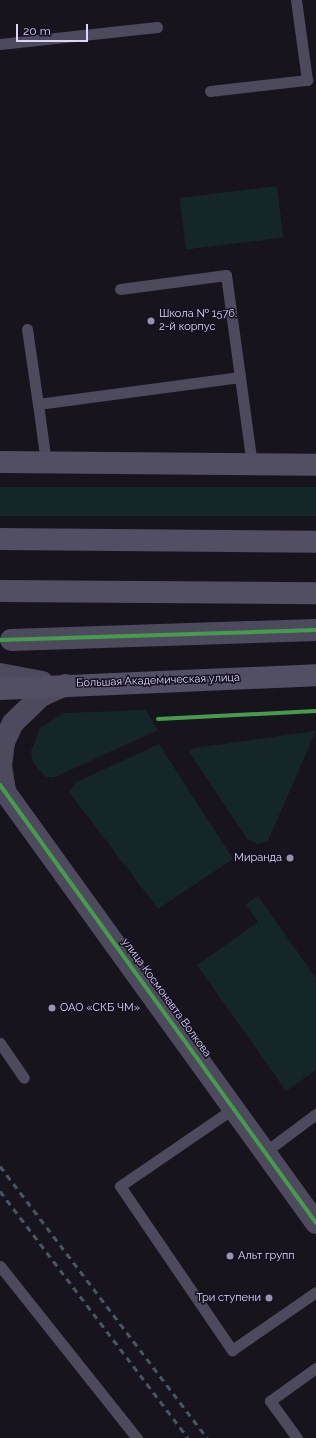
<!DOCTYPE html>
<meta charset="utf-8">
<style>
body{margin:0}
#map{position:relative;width:316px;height:1438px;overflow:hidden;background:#17141e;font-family:Raleway,sans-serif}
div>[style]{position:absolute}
.green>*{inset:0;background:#152628;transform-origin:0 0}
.service>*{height:11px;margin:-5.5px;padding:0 5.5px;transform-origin:5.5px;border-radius:5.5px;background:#4d4a5d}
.tertiary>*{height:22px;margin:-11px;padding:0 11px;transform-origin:11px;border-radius:11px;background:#4d4a5d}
.secondary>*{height:22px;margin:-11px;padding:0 11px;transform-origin:11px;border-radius:11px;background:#524e63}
.rail>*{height:3px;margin-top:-1.5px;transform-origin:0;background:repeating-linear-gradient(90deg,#485565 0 6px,transparent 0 11px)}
.cycleway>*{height:4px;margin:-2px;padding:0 2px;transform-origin:2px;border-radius:2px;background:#469c4c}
.dots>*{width:11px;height:11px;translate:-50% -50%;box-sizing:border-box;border:2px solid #151121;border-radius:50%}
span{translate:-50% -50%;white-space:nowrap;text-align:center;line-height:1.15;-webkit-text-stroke:3px #151121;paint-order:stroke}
.poi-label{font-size:11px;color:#ded6f9}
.left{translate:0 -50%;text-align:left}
.right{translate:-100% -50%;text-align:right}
.street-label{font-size:11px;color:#ded6f9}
.scale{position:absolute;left:16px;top:24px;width:72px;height:18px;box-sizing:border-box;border:2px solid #ded6f9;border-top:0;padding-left:5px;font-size:12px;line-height:14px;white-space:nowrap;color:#ded6f9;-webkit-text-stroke:3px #151121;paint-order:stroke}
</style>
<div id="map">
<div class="green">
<div style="left:277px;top:186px;width:52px;height:98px;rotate:83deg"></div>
<div style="left:0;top:487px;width:316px;height:29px"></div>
<div style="clip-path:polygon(146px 710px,158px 730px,55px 777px,46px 777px,33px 763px,31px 751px,40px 728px,64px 713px)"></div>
<div style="clip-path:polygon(316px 731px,268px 841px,258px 844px,247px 839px,189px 752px,194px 748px)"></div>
<div style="clip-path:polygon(159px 744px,233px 859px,158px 909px,69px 792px,75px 783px)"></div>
<div style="clip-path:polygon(258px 896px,316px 978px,316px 1070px,286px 1091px,197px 965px,258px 922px,246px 904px)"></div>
</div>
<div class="service">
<div style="left:0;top:44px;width:158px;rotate:-6.2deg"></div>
<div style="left:210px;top:91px;width:98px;rotate:-6.5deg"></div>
<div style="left:307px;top:80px;width:81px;rotate:-97.8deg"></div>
<div style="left:120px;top:289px;width:107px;rotate:-7.5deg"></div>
<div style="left:226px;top:275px;width:192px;rotate:82.2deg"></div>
<div style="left:27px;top:329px;width:76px;rotate:81.7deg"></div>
<div style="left:46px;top:463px;width:60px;rotate:-97.7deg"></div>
<div style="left:38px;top:404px;width:204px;rotate:-7.6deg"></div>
<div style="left:0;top:1043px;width:42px;rotate:55.6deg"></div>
<div style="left:234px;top:1108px;width:138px;rotate:145.6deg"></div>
<div style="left:120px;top:1186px;width:199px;rotate:55.7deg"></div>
<div style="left:232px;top:1350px;width:102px;rotate:-34.6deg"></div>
<div style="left:265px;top:1152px;width:64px;rotate:-36.7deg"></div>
<div style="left:0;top:1266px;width:220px;rotate:51.5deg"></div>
<div style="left:297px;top:1438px;width:46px;rotate:-126.1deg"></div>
<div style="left:270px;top:1401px;width:57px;rotate:-35.7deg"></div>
</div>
<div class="tertiary">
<div style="left:11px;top:640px;width:305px;rotate:-1.9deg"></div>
<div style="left:0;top:674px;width:43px;rotate:10.8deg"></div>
<div style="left:0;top:785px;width:540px;rotate:54.19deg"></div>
<div style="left:5px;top:791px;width:25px;rotate:-99deg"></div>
<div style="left:1px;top:766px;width:24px;rotate:-83deg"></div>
<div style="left:4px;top:742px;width:21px;rotate:-65deg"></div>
<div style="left:13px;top:723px;width:39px;rotate:-44deg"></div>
<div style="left:41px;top:696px;width:27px;rotate:-24deg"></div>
</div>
<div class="secondary">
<div style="left:0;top:462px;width:316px;rotate:0.5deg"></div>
<div style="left:0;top:539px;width:316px;rotate:0.5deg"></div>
<div style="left:0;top:591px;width:316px;rotate:0.4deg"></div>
<div style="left:0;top:689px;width:316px;rotate:-2.5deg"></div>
</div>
<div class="rail">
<div style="left:0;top:1166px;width:342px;rotate:52.7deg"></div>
<div style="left:0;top:1191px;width:310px;rotate:52.7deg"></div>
</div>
<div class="cycleway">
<div style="left:0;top:640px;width:316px;rotate:-1.8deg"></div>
<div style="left:158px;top:719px;width:158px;rotate:-2.9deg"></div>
<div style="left:0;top:785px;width:540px;rotate:54.19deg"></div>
</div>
<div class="dots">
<div style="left:151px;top:321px;background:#9892ac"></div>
<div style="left:290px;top:858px;background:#9892ac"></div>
<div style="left:52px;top:1008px;background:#9892ac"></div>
<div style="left:230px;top:1256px;background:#9892ac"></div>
<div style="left:269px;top:1298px;background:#9892ac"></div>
</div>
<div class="poi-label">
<span class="left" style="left:159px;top:321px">Школа № 1576.<br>2-й корпус</span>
<span class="right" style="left:282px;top:858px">Миранда</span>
<span class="left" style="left:60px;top:1008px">ОАО «СКБ ЧМ»</span>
<span class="left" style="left:238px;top:1256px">Альт групп</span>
<span class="right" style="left:261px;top:1298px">Три ступени</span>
</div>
<div class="street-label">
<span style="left:158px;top:681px;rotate:-2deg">Большая Академическая улица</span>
<span style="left:166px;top:998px;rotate:54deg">улица Космонавта Волкова</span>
</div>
<div class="scale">20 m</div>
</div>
